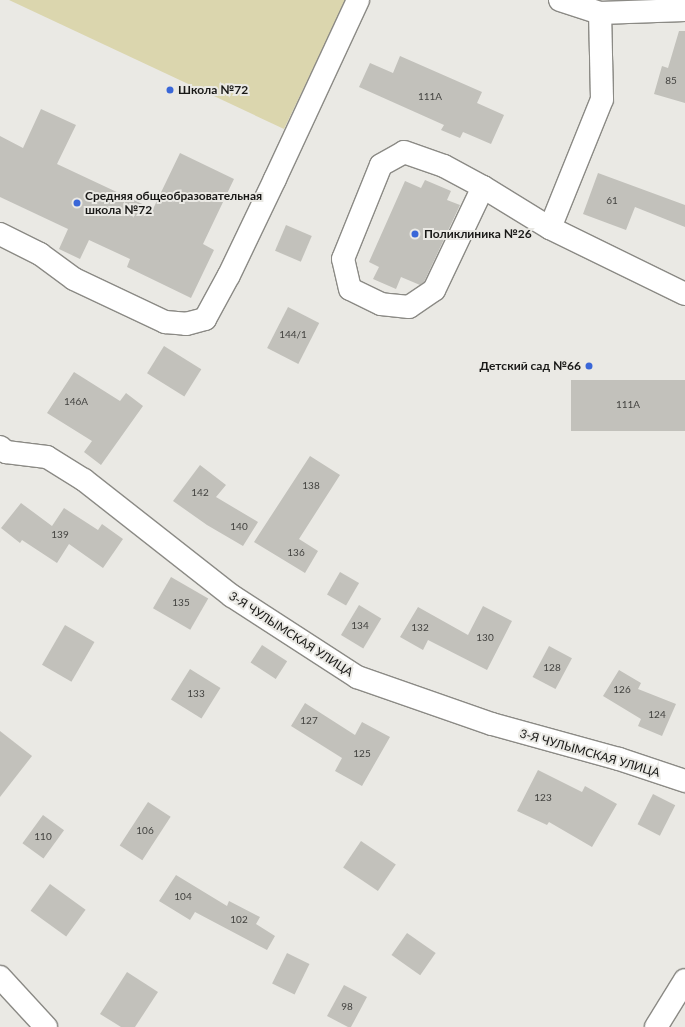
<!DOCTYPE html>
<meta charset="utf-8">
<style>
body{margin:0}
#map{position:relative;width:685px;height:1027px;overflow:hidden;background:#eae9e4;font-family:Lato,sans-serif}
div>[style]{position:absolute}
.green>*{inset:0;background:#dbd6ae}
.building>*{inset:0;background:#c2c1bb;transform-origin:0 0}
.roads{filter:drop-shadow(1px 0 #8b8a85) drop-shadow(-1px 0 #8b8a85) drop-shadow(0 1px #8b8a85) drop-shadow(0 -1px #8b8a85)}
.minor>*{height:22px;margin:-11px;padding:0 11px;transform-origin:11px;border-radius:11px;background:#fff}
.dots>*{width:11px;height:11px;translate:-50% -50%;box-sizing:border-box;border:2px solid #eae9e4;border-radius:50%}
span{translate:-50% -50%;white-space:nowrap;text-align:center;line-height:1.15;-webkit-text-stroke:4px #eae9e4;paint-order:stroke}
.number-label{font-size:10px;color:#434340}
.number-label span{-webkit-text-stroke-width:0}
.poi-label{font-size:12px;color:#191917;font-weight:700}
.left{translate:0 -50%;text-align:left}
.right{translate:-100% -50%;text-align:right}
.street-label{font-size:12px;color:#191917}
</style>
<div id="map">
<div class="green">
<div style="clip-path:polygon(9px 0,346px 0,284px 129px)"></div>
</div>
<div class="building">
<div style="clip-path:polygon(679px 31px,685px 31px,685px 103px,654px 94px,662px 66px,668px 68px)"></div>
<div style="clip-path:polygon(400px 56px,482px 92px,477px 103px,504px 115px,491px 144px,463px 132px,460px 138px,441px 130px,444px 125px,359px 87px,370px 63px,393px 73px)"></div>
<div style="clip-path:polygon(41px 109px,76px 125px,57px 164px,153px 209px,180px 153px,234px 179px,203px 244px,214px 250px,191px 298px,127px 267px,130px 259px,89px 240px,80px 259px,59px 249px,68px 229px,0 197px,0 136px,23px 148px)"></div>
<div style="clip-path:polygon(598px 173px,685px 205px,685px 227px,635px 207px,626px 230px,583px 214px)"></div>
<div style="clip-path:polygon(425px 180px,451px 191px,447px 200px,460px 205px,424px 282px,420px 285px,401px 277px,396px 289px,373px 279px,379px 267px,369px 262px,405px 181px,421px 188px)"></div>
<div style="left:286px;top:225px;width:28px;height:28px;rotate:23deg"></div>
<div style="left:288px;top:307px;width:35px;height:46px;rotate:27deg"></div>
<div style="left:164px;top:346px;width:44px;height:32px;rotate:32deg"></div>
<div style="clip-path:polygon(74px 372px,120px 401px,126px 393px,143px 406px,101px 465px,84px 452px,92px 441px,47px 413px)"></div>
<div style="left:571px;top:380px;width:114px;height:51px"></div>
<div style="clip-path:polygon(310px 456px,340px 475px,299px 539px,318px 551px,305px 573px,254px 542px)"></div>
<div style="clip-path:polygon(200px 465px,226px 485px,216px 497px,258px 522px,243px 546px,207px 525px,173px 501px)"></div>
<div style="clip-path:polygon(21px 503px,52px 526px,64px 508px,98px 530px,102px 524px,123px 539px,103px 568px,69px 544px,57px 563px,22px 540px,20px 543px,1px 528px)"></div>
<div style="left:340px;top:572px;width:22px;height:26px;rotate:30deg"></div>
<div style="left:171px;top:577px;width:43px;height:36px;rotate:30deg"></div>
<div style="left:359px;top:605px;width:26px;height:35px;rotate:31deg"></div>
<div style="clip-path:polygon(483px 606px,512px 621px,487px 670px,428px 640px,423px 650px,400px 637px,418px 607px,468px 635px)"></div>
<div style="left:65px;top:625px;width:34px;height:46px;rotate:30deg"></div>
<div style="left:262px;top:645px;width:30px;height:21px;rotate:33deg"></div>
<div style="left:549px;top:646px;width:26px;height:35px;rotate:28deg"></div>
<div style="left:190px;top:669px;width:36px;height:36px;rotate:32deg"></div>
<div style="clip-path:polygon(619px 670px,641px 683px,638px 689px,676px 704px,662px 736px,638px 726px,641px 719px,603px 696px)"></div>
<div style="clip-path:polygon(305px 703px,355px 735px,362px 722px,390px 737px,362px 786px,335px 771px,342px 758px,291px 726px)"></div>
<div style="clip-path:polygon(0 731px,32px 756px,0 797px)"></div>
<div style="clip-path:polygon(538px 770px,582px 792px,585px 786px,617px 804px,592px 847px,549px 822px,547px 825px,517px 811px)"></div>
<div style="left:653px;top:794px;width:25px;height:34px;rotate:27deg"></div>
<div style="left:148px;top:802px;width:27px;height:52px;rotate:33deg"></div>
<div style="left:43px;top:815px;width:26px;height:35px;rotate:36deg"></div>
<div style="left:361px;top:841px;width:42px;height:32px;rotate:34deg"></div>
<div style="clip-path:polygon(176px 875px,227px 906px,229px 901px,260px 917px,256px 924px,275px 936px,267px 950px,195px 912px,190px 920px,159px 901px)"></div>
<div style="left:50px;top:884px;width:44px;height:33px;rotate:36deg"></div>
<div style="left:407px;top:933px;width:35px;height:27px;rotate:35deg"></div>
<div style="left:287px;top:953px;width:25px;height:34px;rotate:26deg"></div>
<div style="clip-path:polygon(127px 972px,158px 992px,135px 1027px,121px 1027px,100px 1014px)"></div>
<div style="clip-path:polygon(344px 985px,367px 997px,351px 1027px,348px 1027px,327px 1016px)"></div>
</div>
<div class="roads">
<div class="minor">
<div style="left:560px;top:0;width:42px;rotate:18deg"></div>
<div style="left:600px;top:13px;width:85px;rotate:-2deg"></div>
<div style="left:483px;top:187px;width:114px;rotate:115.4deg"></div>
<div style="left:434px;top:290px;width:30px;rotate:146deg"></div>
<div style="left:409px;top:307px;width:28px;rotate:-174deg"></div>
<div style="left:381px;top:304px;width:34px;rotate:-154deg"></div>
<div style="left:350px;top:289px;width:31px;rotate:-103deg"></div>
<div style="left:343px;top:259px;width:101px;rotate:-68deg"></div>
<div style="left:381px;top:165px;width:26px;rotate:-29deg"></div>
<div style="left:404px;top:152px;width:42px;rotate:19.3deg"></div>
<div style="left:444px;top:166px;width:44px;rotate:28.3deg"></div>
<div style="left:483px;top:187px;width:79px;rotate:31.5deg"></div>
<div style="left:550px;top:228px;width:150px;rotate:26.1deg"></div>
<div style="left:550px;top:228px;width:139px;rotate:-68deg"></div>
<div style="left:602px;top:99px;width:86px;rotate:-91.3deg"></div>
<div style="left:0;top:234px;width:45px;rotate:26.6deg"></div>
<div style="left:40px;top:254px;width:42px;rotate:36.3deg"></div>
<div style="left:74px;top:279px;width:101px;rotate:25.3deg"></div>
<div style="left:165px;top:322px;width:21px;rotate:5deg"></div>
<div style="left:186px;top:324px;width:20px;rotate:-15deg"></div>
<div style="left:205px;top:319px;width:50px;rotate:-61.4deg"></div>
<div style="left:229px;top:275px;width:106px;rotate:-64.4deg"></div>
<div style="left:275px;top:179px;width:197px;rotate:-65.1deg"></div>
<div style="left:0;top:447px;width:8px;rotate:40deg"></div>
<div style="left:6px;top:452px;width:41px;rotate:7deg"></div>
<div style="left:47px;top:457px;width:44px;rotate:31.9deg"></div>
<div style="left:84px;top:480px;width:188px;rotate:38.1deg"></div>
<div style="left:232px;top:596px;width:149px;rotate:32.9deg"></div>
<div style="left:357px;top:677px;width:143px;rotate:19.2deg"></div>
<div style="left:492px;top:724px;width:132px;rotate:15.4deg"></div>
<div style="left:619px;top:759px;width:70px;rotate:18.4deg"></div>
<div style="left:0;top:977px;width:68px;rotate:47.4deg"></div>
<div style="left:656px;top:1027px;width:55px;rotate:-58.3deg"></div>
</div>
</div>
<div class="dots">
<div style="left:170px;top:90px;background:#3a67d8"></div>
<div style="left:77px;top:203px;background:#3a67d8"></div>
<div style="left:415px;top:234px;background:#3a67d8"></div>
<div style="left:589px;top:366px;background:#3a67d8"></div>
</div>
<div class="number-label">
<span style="left:671px;top:81px">85</span>
<span style="left:430px;top:97px">111А</span>
<span style="left:612px;top:201px">61</span>
<span style="left:293px;top:335px">144/1</span>
<span style="left:76px;top:402px">146А</span>
<span style="left:628px;top:405px">111А</span>
<span style="left:311px;top:486px">138</span>
<span style="left:200px;top:493px">142</span>
<span style="left:239px;top:527px">140</span>
<span style="left:60px;top:535px">139</span>
<span style="left:296px;top:553px">136</span>
<span style="left:181px;top:603px">135</span>
<span style="left:360px;top:626px">134</span>
<span style="left:420px;top:628px">132</span>
<span style="left:485px;top:638px">130</span>
<span style="left:552px;top:668px">128</span>
<span style="left:622px;top:690px">126</span>
<span style="left:196px;top:694px">133</span>
<span style="left:657px;top:715px">124</span>
<span style="left:309px;top:721px">127</span>
<span style="left:362px;top:754px">125</span>
<span style="left:543px;top:798px">123</span>
<span style="left:145px;top:831px">106</span>
<span style="left:43px;top:837px">110</span>
<span style="left:183px;top:897px">104</span>
<span style="left:239px;top:920px">102</span>
<span style="left:347px;top:1007px">98</span>
</div>
<div class="poi-label">
<span class="left" style="left:178px;top:90px">Школа №72</span>
<span class="left" style="left:85px;top:203px">Средняя общеобразовательная<br>школа №72</span>
<span class="left" style="left:424px;top:234px">Поликлиника №26</span>
<span class="right" style="left:581px;top:366px">Детский сад №66</span>
</div>
<div class="street-label">
<span style="left:291px;top:634px;rotate:33deg">3-Я ЧУЛЫМСКАЯ УЛИЦА</span>
<span style="left:590px;top:753px;rotate:16deg">3-Я ЧУЛЫМСКАЯ УЛИЦА</span>
</div>
</div>
